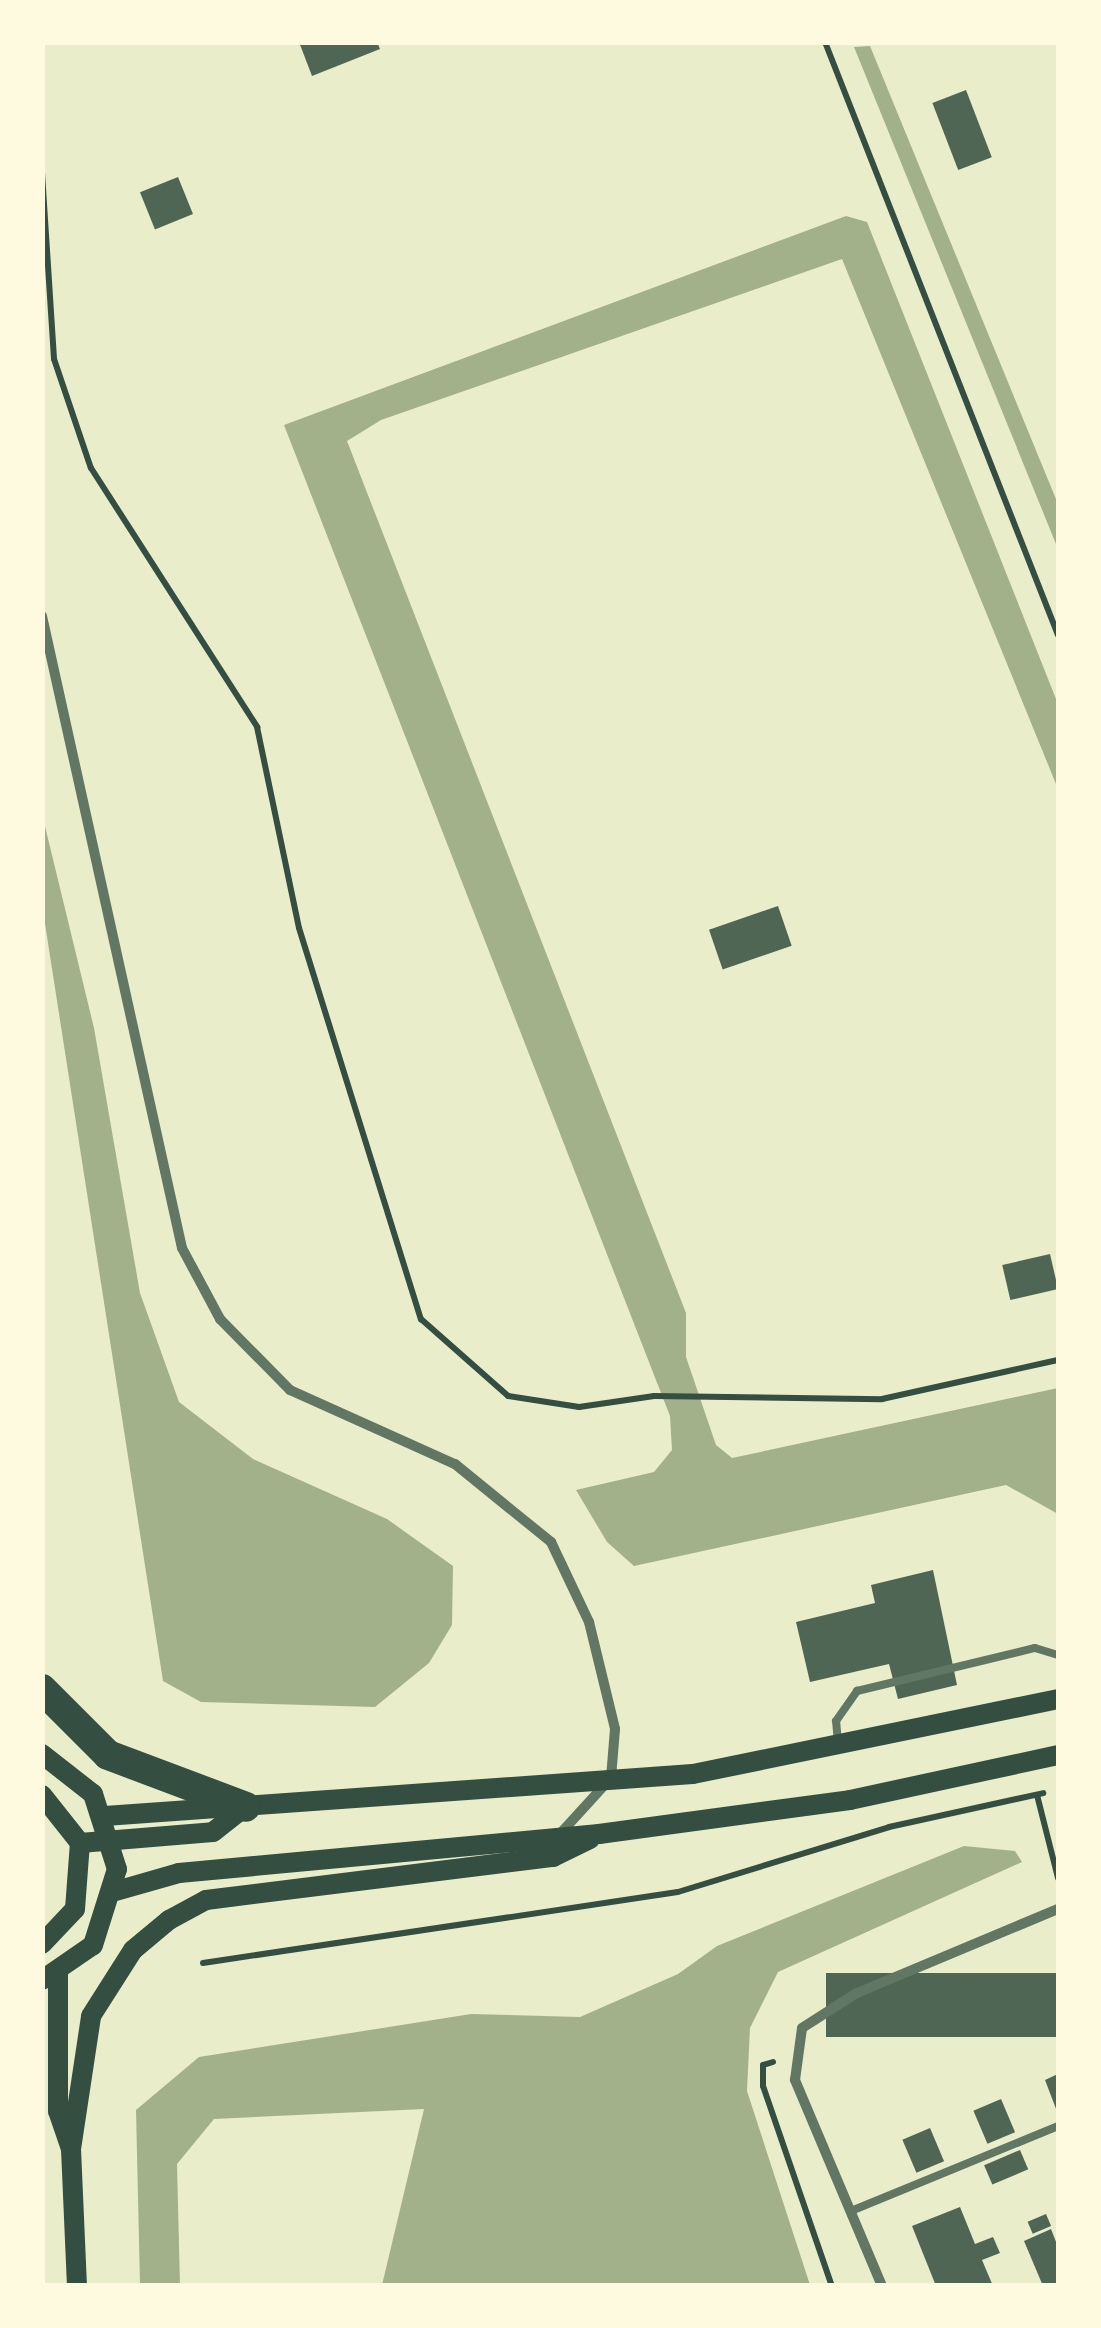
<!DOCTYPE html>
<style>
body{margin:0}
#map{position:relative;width:1101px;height:2328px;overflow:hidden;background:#e9edc9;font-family:"IBM Plex Serif",serif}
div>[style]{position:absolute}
.water>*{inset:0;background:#a3b18a}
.building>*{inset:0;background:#4f6655;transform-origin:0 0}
.path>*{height:6px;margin:-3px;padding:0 3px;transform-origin:3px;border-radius:3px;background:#344e41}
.service>*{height:8px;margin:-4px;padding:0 4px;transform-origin:4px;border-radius:4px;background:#617663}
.minor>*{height:10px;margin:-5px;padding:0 5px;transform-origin:5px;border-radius:5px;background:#617663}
.secondary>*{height:20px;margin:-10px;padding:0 10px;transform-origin:10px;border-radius:10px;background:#344e41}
.motorway>*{height:30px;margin:-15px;padding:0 15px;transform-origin:15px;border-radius:15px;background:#344e41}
span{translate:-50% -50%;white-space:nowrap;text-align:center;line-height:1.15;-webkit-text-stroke:10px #fefae0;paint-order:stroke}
.frame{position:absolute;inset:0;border:45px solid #fefae0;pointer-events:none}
</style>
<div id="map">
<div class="water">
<div style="clip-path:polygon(870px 46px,1058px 504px,1058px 549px,854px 47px)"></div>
<div style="clip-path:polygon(846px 216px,867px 222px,1058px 704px,1058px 789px,842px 259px,381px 420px,347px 441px,686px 1313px,686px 1357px,716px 1445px,732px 1458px,1058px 1388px,1058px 1514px,1006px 1485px,634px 1566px,607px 1542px,576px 1490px,654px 1472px,672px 1450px,670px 1416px,284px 425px)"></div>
<div style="clip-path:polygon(43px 818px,94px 1028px,140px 1293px,179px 1402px,253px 1459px,387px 1519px,453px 1566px,452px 1625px,429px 1663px,375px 1707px,201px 1702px,163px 1681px,43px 911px)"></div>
<div style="clip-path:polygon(964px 1846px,1015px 1851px,1022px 1862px,778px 1972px,750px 2028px,747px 2091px,810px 2285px,382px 2285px,424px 2109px,214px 2119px,177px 2164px,180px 2285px,140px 2285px,136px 2110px,199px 2057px,471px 2014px,580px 2017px,678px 1974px,717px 1946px)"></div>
</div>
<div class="building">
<div style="clip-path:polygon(299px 42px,377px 42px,380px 49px,312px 76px)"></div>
<div style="left:966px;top:90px;width:72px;height:36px;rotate:69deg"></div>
<div style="left:178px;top:177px;width:40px;height:41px;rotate:68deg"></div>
<div style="left:778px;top:906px;width:42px;height:73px;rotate:71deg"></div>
<div style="left:1050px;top:1254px;width:36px;height:49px;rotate:77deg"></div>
<div style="clip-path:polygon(933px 1570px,957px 1685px,898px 1699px,889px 1664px,810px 1682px,796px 1622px,875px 1603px,871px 1585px)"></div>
<div style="left:1058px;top:1973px;width:64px;height:232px;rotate:90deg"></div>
<div style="clip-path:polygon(1058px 2074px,1058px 2114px,1045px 2080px)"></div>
<div style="left:1001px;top:2099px;width:36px;height:30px;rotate:67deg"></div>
<div style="left:930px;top:2128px;width:36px;height:30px;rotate:67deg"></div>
<div style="left:1020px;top:2150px;width:21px;height:39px;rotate:67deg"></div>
<div style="clip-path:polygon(960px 2207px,975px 2244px,993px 2237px,1000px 2253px,982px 2260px,993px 2286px,936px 2286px,912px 2226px)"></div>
<div style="left:1046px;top:2214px;width:13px;height:20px;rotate:67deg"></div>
<div style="clip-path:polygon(1051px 2229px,1058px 2247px,1058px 2286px,1043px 2286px,1024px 2241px)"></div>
</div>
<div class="path">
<div style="left:825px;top:42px;width:637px;rotate:68.55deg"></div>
<div style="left:42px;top:173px;width:186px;rotate:86.3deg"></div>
<div style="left:54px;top:359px;width:115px;rotate:71.3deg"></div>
<div style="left:91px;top:468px;width:308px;rotate:57.3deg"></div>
<div style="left:257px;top:727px;width:205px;rotate:78.2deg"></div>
<div style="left:299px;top:928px;width:410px;rotate:72.7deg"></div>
<div style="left:421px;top:1319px;width:116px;rotate:41.5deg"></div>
<div style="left:508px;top:1396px;width:72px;rotate:8.8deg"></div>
<div style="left:579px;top:1407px;width:76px;rotate:-8.3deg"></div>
<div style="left:654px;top:1396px;width:228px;rotate:0.8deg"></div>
<div style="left:882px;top:1399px;width:180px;rotate:-12.5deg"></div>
<div style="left:1037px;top:1795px;width:86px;rotate:75.8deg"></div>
<div style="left:203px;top:1963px;width:480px;rotate:-8.5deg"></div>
<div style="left:678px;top:1892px;width:221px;rotate:-17.1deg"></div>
<div style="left:889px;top:1827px;width:158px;rotate:-12.4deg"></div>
<div style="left:773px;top:2062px;width:10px;rotate:163deg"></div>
<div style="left:763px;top:2065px;width:21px;rotate:90deg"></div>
<div style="left:763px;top:2086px;width:212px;rotate:71deg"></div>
</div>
<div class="service">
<div style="left:838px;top:1743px;width:22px;rotate:-95deg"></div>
<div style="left:836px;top:1721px;width:37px;rotate:-55deg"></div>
<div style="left:857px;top:1691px;width:183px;rotate:-13.6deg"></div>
<div style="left:1035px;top:1648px;width:24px;rotate:17deg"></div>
<div style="left:851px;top:2211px;width:224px;rotate:-22.3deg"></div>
</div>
<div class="minor">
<div style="left:42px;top:616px;width:647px;rotate:77.51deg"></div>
<div style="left:182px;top:1248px;width:81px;rotate:61.8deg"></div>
<div style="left:220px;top:1319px;width:100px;rotate:45.4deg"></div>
<div style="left:290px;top:1390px;width:181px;rotate:24.2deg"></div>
<div style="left:455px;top:1464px;width:124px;rotate:39.1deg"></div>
<div style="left:551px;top:1542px;width:89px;rotate:64.6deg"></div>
<div style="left:589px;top:1622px;width:110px;rotate:76.3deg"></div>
<div style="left:615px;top:1729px;width:49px;rotate:94.7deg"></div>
<div style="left:611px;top:1778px;width:77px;rotate:132.4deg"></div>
<div style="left:882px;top:2286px;width:224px;rotate:-112.9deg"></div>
<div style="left:795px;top:2080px;width:52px;rotate:-82.3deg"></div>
<div style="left:802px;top:2028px;width:65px;rotate:-32.5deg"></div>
<div style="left:857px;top:1993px;width:218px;rotate:-22.7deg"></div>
</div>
<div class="secondary">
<div style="left:42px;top:1754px;width:65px;rotate:38.1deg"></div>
<div style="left:93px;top:1794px;width:79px;rotate:72.3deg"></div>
<div style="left:117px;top:1869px;width:80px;rotate:107.5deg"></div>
<div style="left:93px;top:1945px;width:62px;rotate:145.5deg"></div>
<div style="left:42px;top:1795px;width:61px;rotate:51.6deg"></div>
<div style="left:105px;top:1816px;width:589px;rotate:-4.09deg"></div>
<div style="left:693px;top:1774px;width:373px;rotate:-11.6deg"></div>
<div style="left:116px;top:1891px;width:66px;rotate:-15.9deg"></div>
<div style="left:179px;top:1873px;width:422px;rotate:-5.3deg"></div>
<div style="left:599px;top:1834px;width:253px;rotate:-7.7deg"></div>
<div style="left:850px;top:1800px;width:213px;rotate:-12.2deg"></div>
<div style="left:42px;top:1944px;width:48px;rotate:-46.7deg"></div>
<div style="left:75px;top:1909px;width:66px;rotate:-85.7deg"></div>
<div style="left:80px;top:1843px;width:133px;rotate:-4.7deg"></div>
<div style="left:213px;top:1832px;width:39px;rotate:-38deg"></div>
<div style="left:58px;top:1973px;width:138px;rotate:90deg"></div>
<div style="left:58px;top:2111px;width:40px;rotate:71.1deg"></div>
<div style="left:71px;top:2149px;width:137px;rotate:87.5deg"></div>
<div style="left:71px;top:2149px;width:134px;rotate:-81.4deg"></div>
<div style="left:91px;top:2016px;width:78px;rotate:-57.5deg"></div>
<div style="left:133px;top:1950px;width:47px;rotate:-39.8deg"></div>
<div style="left:169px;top:1920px;width:42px;rotate:-28.4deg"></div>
<div style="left:206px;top:1900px;width:350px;rotate:-7.1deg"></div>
<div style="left:553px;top:1857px;width:41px;rotate:-25.9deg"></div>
</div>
<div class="motorway">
<div style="left:42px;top:1689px;width:93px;rotate:45deg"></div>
<div style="left:108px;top:1755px;width:147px;rotate:20.6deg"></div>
</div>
<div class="frame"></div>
</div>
